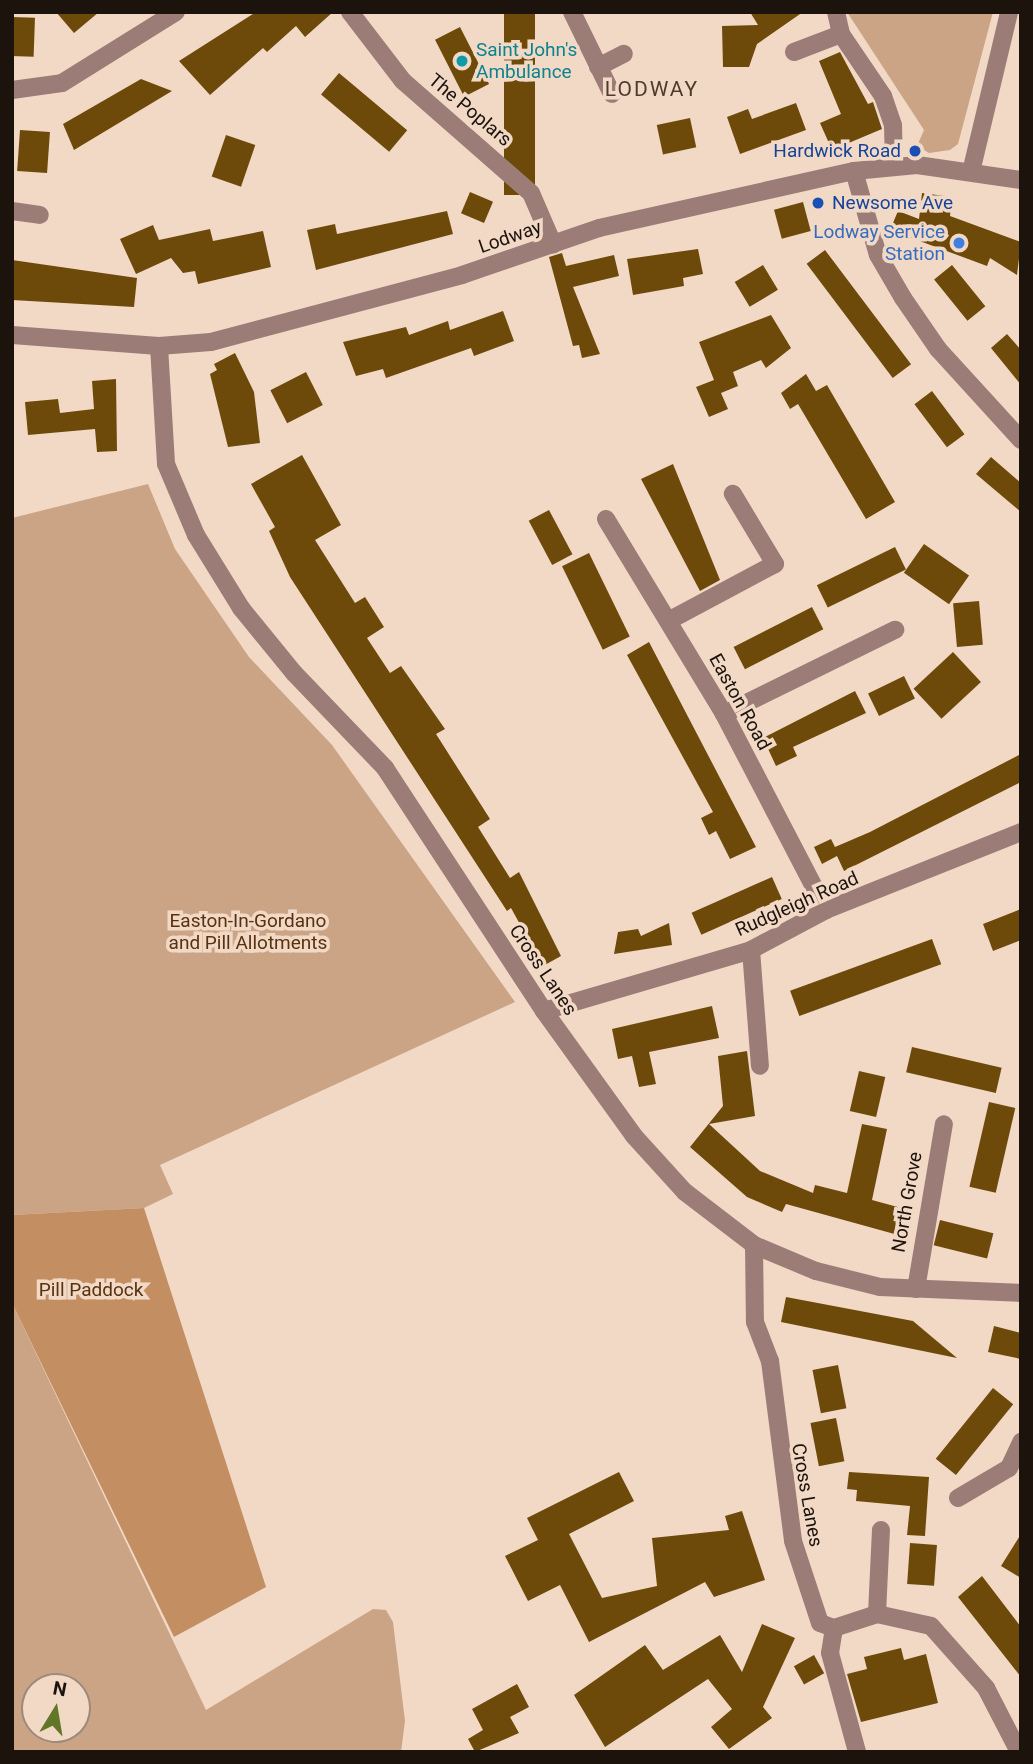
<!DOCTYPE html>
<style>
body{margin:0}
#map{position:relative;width:1033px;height:1764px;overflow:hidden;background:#f2d9c6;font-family:Roboto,sans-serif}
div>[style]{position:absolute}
.green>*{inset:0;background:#cba486}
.forest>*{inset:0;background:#c48e63}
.building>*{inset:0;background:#6d4a0a;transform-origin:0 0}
.minor>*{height:18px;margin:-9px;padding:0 9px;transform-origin:9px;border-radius:9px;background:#9b7c77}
.tertiary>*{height:18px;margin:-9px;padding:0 9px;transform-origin:9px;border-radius:9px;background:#9b7c77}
.dots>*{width:19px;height:19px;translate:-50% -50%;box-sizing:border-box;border:4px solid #f2d9c6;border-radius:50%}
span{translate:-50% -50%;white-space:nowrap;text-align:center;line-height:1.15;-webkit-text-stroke:7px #f2d9c6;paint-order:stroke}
.culture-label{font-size:19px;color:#0d838f}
.left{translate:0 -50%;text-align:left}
.street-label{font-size:19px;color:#1c130d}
.transit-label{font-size:19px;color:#164399}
.right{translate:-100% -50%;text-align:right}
.shop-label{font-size:19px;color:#366cbe}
.park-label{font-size:19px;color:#573211}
.neighbourhood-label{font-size:21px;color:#4f3b2b;letter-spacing:2px}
.frame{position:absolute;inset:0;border:14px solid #1c130d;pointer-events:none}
.north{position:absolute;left:21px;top:1673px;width:70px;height:70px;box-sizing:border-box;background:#f2d9c6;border:2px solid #9c8a7c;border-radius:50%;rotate:11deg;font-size:19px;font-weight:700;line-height:28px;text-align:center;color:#1c130d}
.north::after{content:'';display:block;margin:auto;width:24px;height:32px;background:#617627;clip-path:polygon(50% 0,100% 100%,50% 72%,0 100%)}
</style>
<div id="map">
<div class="green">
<div style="clip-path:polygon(847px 12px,993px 12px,958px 144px,950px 150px,929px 153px,917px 146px,924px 130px)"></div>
<div style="clip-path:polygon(148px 484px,175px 549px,249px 657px,332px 745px,515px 1002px,160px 1165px,173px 1194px,144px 1208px,12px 1215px,12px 518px)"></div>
<div style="clip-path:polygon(evenodd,12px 1303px,206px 1710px,373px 1609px,386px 1610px,393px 1622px,405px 1721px,401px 1752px,12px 1752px,12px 1303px,35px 1687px,77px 1687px,77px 1729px,35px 1729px,35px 1687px)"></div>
</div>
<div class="forest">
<div style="clip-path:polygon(144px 1208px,266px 1587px,174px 1637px,12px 1303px,12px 1215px)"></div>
</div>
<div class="building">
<div style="clip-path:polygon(56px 12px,99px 12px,74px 33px)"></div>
<div style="clip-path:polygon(256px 12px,333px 12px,305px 37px,296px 26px,267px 52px,263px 48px,210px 95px,179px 61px)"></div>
<div style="left:504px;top:12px;width:31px;height:183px"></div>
<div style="clip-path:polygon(750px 12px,803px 12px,757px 44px,749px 67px,723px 67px,722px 26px,758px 25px)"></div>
<div style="left:12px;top:17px;width:23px;height:39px;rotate:2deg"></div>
<div style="left:460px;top:27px;width:64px;height:28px;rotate:63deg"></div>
<div style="clip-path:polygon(840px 52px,868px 104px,873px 102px,882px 129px,832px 150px,820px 123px,841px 114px,819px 61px)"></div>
<div style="left:339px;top:73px;width:89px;height:28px;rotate:40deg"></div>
<div style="clip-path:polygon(141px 79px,172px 91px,74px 150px,63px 124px)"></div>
<div style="clip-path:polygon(796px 103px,806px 130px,740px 154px,727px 117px,748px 109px,752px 119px)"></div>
<div style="left:690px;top:118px;width:30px;height:34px;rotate:78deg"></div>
<div style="left:20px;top:130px;width:30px;height:41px;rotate:4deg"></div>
<div style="left:226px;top:135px;width:31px;height:44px;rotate:19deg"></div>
<div style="left:470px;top:192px;width:25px;height:23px;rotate:23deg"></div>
<div style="clip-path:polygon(922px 193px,952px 197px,950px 216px,1021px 242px,1017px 275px,990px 258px,987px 266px,890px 230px,898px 211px,919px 219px)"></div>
<div style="left:803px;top:202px;width:30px;height:30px;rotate:75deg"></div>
<div style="clip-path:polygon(447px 211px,453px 234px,316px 270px,307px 230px,335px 224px,337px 234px)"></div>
<div style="clip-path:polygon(153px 225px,159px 240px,210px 229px,213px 241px,263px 231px,271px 267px,198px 284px,195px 271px,183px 273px,171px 258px,136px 274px,120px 239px)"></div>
<div style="clip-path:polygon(698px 249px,703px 274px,683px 278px,684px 286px,633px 295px,627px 259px)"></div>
<div style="left:825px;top:250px;width:143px;height:23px;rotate:53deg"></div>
<div style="clip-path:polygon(562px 253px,566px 266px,614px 255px,619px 276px,573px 287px,600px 354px,582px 358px,579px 345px,573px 346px,549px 257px)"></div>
<div style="clip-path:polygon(12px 260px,137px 278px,134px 307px,12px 300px)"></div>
<div style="left:763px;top:265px;width:29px;height:33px;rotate:59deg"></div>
<div style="left:952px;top:265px;width:53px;height:23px;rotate:51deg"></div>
<div style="clip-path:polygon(503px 311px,514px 341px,474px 356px,471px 348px,386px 378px,383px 369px,356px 376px,343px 342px,406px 327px,409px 335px,448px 321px,450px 330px)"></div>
<div style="clip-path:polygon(771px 315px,791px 348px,766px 368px,761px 360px,733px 372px,738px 386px,721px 393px,728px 409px,709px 417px,696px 387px,714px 380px,699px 342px)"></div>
<div style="clip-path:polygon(1007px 334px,1021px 350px,1021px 385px,991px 348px)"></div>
<div style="clip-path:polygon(235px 353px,254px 392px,260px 443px,228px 447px,210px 374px,217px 370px,214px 364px)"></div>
<div style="left:306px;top:372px;width:37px;height:40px;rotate:63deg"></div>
<div style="clip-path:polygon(806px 374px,816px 391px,827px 385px,895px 502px,866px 519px,798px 404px,790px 409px,781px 393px)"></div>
<div style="clip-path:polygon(116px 379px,117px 451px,97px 452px,95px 429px,28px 435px,25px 402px,58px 399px,60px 413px,94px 409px,92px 381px)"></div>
<div style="left:932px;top:391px;width:54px;height:22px;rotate:53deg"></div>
<div style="clip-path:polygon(302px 455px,341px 525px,315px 540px,355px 603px,365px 597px,384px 627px,367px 638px,390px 673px,401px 666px,445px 729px,436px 734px,490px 819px,478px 827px,510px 878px,519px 872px,561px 956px,543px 966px,511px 908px,507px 911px,290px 577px,269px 531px,275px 527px,251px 484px)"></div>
<div style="clip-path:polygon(991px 457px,1021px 483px,1021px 512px,976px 474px)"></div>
<div style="clip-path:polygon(673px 464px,720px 580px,700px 591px,641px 479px)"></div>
<div style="left:549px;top:510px;width:50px;height:23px;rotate:62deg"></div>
<div style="left:924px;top:544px;width:55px;height:35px;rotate:35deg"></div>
<div style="left:895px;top:547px;width:25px;height:87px;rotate:64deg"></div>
<div style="left:589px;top:553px;width:93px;height:30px;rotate:64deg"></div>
<div style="left:979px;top:601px;width:44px;height:26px;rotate:85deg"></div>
<div style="left:812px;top:607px;width:25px;height:88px;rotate:63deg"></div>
<div style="clip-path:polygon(649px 642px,756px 847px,730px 859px,716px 831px,709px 835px,701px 818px,713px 812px,627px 655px)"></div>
<div style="left:953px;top:652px;width:41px;height:54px;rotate:47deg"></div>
<div style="left:904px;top:676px;width:25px;height:40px;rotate:64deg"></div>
<div style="clip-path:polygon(855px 691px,866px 713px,793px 747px,797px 756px,776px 766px,763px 738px)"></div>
<div style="clip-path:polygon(1021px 754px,1021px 782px,844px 871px,837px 856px,822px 864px,814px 847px,831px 839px,835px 847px,870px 832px)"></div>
<div style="left:772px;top:877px;width:24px;height:88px;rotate:66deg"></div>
<div style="clip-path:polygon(1021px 909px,1021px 940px,993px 951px,983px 924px)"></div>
<div style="clip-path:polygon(669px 923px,672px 945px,614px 954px,618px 932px,638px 929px,641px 936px)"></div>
<div style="left:932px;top:939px;width:27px;height:151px;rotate:70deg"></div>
<div style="clip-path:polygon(712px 1006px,719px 1038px,649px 1052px,656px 1084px,639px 1087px,632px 1056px,618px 1059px,612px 1029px)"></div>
<div style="left:912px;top:1047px;width:92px;height:26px;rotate:13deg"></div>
<div style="clip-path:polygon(747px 1051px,755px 1116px,709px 1124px,760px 1171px,813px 1193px,815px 1185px,847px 1193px,862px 1124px,887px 1129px,872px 1200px,905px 1209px,898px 1235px,786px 1204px,782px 1212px,747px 1197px,690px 1147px,723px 1106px,718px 1056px)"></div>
<div style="left:859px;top:1071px;width:27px;height:41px;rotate:13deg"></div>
<div style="left:989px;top:1102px;width:27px;height:87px;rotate:13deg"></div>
<div style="left:940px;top:1220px;width:55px;height:26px;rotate:14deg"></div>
<div style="clip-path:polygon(786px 1297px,913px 1321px,957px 1358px,781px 1322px)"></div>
<div style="clip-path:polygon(994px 1326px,1021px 1333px,1021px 1359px,988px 1352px)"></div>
<div style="left:838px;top:1365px;width:44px;height:26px;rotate:79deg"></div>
<div style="left:993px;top:1388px;width:26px;height:91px;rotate:39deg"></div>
<div style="left:836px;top:1418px;width:44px;height:26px;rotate:79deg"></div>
<div style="clip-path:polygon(619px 1472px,634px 1501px,569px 1534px,602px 1598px,657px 1586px,652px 1538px,729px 1530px,725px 1516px,742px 1511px,765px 1580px,714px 1597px,705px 1582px,589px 1642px,560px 1585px,528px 1601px,505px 1556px,538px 1540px,527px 1518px)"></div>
<div style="clip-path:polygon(849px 1472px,929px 1477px,925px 1536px,907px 1535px,910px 1506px,856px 1501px,857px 1490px,847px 1489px)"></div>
<div style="clip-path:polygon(1021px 1534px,1021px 1578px,1001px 1566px)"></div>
<div style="left:910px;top:1543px;width:27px;height:41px;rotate:4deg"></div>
<div style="clip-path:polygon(982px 1576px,1021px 1627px,1021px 1677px,958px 1597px)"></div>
<div style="clip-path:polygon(762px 1624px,795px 1638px,763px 1707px,772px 1718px,729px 1749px,711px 1727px,732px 1709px,708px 1679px,605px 1747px,574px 1695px,645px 1645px,663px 1670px,720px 1635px,742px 1672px)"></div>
<div style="clip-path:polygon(901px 1648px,904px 1660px,926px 1654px,938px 1703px,861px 1722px,847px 1674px,867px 1669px,864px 1657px)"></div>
<div style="left:814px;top:1655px;width:21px;height:23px;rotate:61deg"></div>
<div style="clip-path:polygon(517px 1684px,529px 1707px,510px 1717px,519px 1733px,475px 1752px,468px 1739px,483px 1730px,472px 1709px)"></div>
</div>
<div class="minor">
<div style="left:350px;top:12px;width:87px;rotate:52.5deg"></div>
<div style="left:403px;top:81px;width:170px;rotate:41.2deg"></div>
<div style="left:531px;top:193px;width:56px;rotate:66.7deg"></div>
<div style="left:572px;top:12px;width:91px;rotate:64deg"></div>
<div style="left:836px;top:12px;width:23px;rotate:77deg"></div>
<div style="left:841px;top:34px;width:75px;rotate:55.9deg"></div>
<div style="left:883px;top:96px;width:31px;rotate:71deg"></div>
<div style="left:893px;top:125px;width:41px;rotate:88.6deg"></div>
<div style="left:794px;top:52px;width:50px;rotate:-21deg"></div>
<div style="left:598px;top:67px;width:29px;rotate:-27deg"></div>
<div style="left:12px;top:90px;width:50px;rotate:-8deg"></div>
<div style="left:62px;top:83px;width:134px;rotate:-31.9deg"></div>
<div style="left:854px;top:171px;width:87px;rotate:74.1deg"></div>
<div style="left:878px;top:255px;width:50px;rotate:59.8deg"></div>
<div style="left:903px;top:298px;width:62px;rotate:55.5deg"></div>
<div style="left:938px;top:349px;width:123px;rotate:47.6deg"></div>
<div style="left:971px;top:172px;width:164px;rotate:-76.6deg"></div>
<div style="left:12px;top:211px;width:28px;rotate:8deg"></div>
<div style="left:159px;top:346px;width:118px;rotate:86.6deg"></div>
<div style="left:166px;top:464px;width:77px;rotate:67.1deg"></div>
<div style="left:196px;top:535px;width:86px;rotate:58.3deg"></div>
<div style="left:241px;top:608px;width:84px;rotate:50.8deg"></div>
<div style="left:294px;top:673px;width:132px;rotate:46.2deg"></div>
<div style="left:385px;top:768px;width:290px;rotate:56.8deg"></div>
<div style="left:544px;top:1011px;width:154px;rotate:54.2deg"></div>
<div style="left:634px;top:1136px;width:76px;rotate:47.7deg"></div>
<div style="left:685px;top:1192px;width:87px;rotate:37.5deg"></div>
<div style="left:754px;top:1245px;width:67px;rotate:22.8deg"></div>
<div style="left:816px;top:1271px;width:66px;rotate:14deg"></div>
<div style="left:880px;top:1287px;width:141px;rotate:2.4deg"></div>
<div style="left:606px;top:519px;width:228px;rotate:58.8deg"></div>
<div style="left:724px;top:714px;width:221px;rotate:62.5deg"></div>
<div style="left:670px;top:620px;width:119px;rotate:-28.1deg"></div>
<div style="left:775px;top:564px;width:82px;rotate:-121deg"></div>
<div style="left:724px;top:714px;width:191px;rotate:-26.2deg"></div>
<div style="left:751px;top:950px;width:116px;rotate:85.6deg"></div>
<div style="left:544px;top:1011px;width:216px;rotate:-16.4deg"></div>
<div style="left:751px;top:950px;width:85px;rotate:-28.1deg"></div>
<div style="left:826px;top:910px;width:210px;rotate:-21.8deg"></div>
<div style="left:754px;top:1245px;width:77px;rotate:89.3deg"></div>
<div style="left:755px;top:1322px;width:42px;rotate:69deg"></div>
<div style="left:770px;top:1361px;width:181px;rotate:82.7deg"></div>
<div style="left:793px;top:1541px;width:86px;rotate:71.8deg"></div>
<div style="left:820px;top:1623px;width:15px;rotate:20deg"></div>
<div style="left:916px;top:1289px;width:167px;rotate:-80.4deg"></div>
<div style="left:958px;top:1498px;width:59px;rotate:-30.5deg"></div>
<div style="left:1009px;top:1468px;width:29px;rotate:-65deg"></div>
<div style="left:877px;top:1614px;width:84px;rotate:-87.3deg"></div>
<div style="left:834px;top:1628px;width:45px;rotate:-18deg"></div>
<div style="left:877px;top:1614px;width:55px;rotate:12.5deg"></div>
<div style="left:931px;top:1626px;width:83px;rotate:48.4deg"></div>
<div style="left:986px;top:1688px;width:72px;rotate:62.7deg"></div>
<div style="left:834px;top:1628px;width:25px;rotate:99deg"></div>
<div style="left:830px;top:1653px;width:103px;rotate:74.7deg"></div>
</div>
<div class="tertiary">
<div style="left:12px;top:335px;width:147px;rotate:4.3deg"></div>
<div style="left:159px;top:346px;width:52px;rotate:-4.4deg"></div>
<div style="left:211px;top:342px;width:260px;rotate:-14.9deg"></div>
<div style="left:462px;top:275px;width:145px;rotate:-18.9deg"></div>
<div style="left:599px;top:228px;width:261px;rotate:-12.6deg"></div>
<div style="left:854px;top:171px;width:63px;rotate:-5.4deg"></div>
<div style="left:917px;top:165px;width:105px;rotate:8.2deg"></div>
</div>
<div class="dots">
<div style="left:462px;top:61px;background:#0f9aa8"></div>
<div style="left:915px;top:151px;background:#1a4fb4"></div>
<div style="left:818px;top:203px;background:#1a4fb4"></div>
<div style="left:959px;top:243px;background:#3f7fe0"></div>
</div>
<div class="culture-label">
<span class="left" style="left:476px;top:61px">Saint John's<br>Ambulance</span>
</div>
<div class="street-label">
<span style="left:470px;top:110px;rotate:40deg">The Poplars</span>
<span style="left:510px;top:237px;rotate:-19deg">Lodway</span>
<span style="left:740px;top:702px;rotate:61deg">Easton Road</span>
<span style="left:797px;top:904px;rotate:-24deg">Rudgleigh Road</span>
<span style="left:543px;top:970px;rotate:56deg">Cross Lanes</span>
<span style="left:907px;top:1202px;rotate:-80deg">North Grove</span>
<span style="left:807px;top:1495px;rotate:80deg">Cross Lanes</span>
</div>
<div class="transit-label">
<span class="right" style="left:901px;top:151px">Hardwick Road</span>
<span class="left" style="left:832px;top:203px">Newsome Ave</span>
</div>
<div class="shop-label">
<span class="right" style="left:945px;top:243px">Lodway Service<br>Station</span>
</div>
<div class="park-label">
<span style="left:248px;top:932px">Easton-In-Gordano<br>and Pill Allotments</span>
<span style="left:91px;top:1290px">Pill Paddock</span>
</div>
<div class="neighbourhood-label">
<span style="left:652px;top:89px">LODWAY</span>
</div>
<div class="frame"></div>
<div class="north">N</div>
</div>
